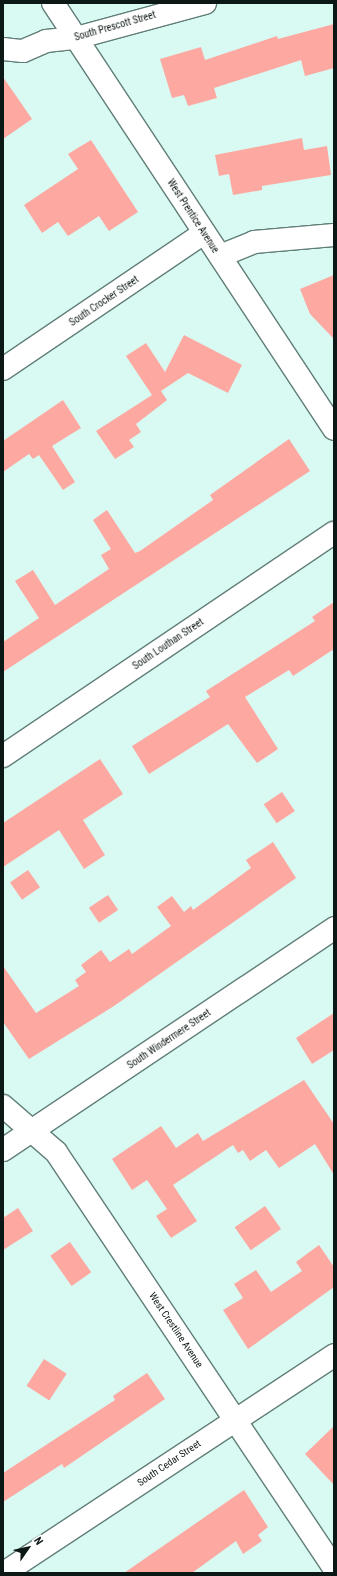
<!DOCTYPE html>
<style>
body{margin:0}
#map{position:relative;width:337px;height:1576px;overflow:hidden;background:#d9faf2;font-family:"Roboto Condensed",sans-serif}
div>[style]{position:absolute}
.building>*{inset:0;background:#fda8a0;transform-origin:0 0}
.roads{filter:drop-shadow(1px 0 #617e78) drop-shadow(-1px 0 #617e78) drop-shadow(0 1px #617e78) drop-shadow(0 -1px #617e78)}
.street>*{height:22px;margin:-11px;padding:0 11px;transform-origin:11px;border-radius:11px;background:#fff}
.secondary>*{height:22px;margin:-11px;padding:0 11px;transform-origin:11px;border-radius:11px;background:#fff}
span{translate:-50% -50%;white-space:nowrap;text-align:center;line-height:1.15;-webkit-text-stroke:3px #fff;paint-order:stroke}
.street-label{font-size:10px;color:#0c1815}
.frame{position:absolute;inset:0;border:4px solid #0c1815;pointer-events:none}
.north{position:absolute;left:8px;top:1528px;width:40px;height:40px;-webkit-text-stroke:3px #fff;paint-order:stroke;rotate:56deg;font-size:11px;font-weight:700;line-height:16px;text-align:center;color:#0c1815}
.north::after{content:'';display:block;margin:auto;width:14px;height:18px;background:#0c1815;clip-path:polygon(50% 0,100% 100%,50% 72%,0 100%)}
</style>
<div id="map">
<div class="building">
<div style="clip-path:polygon(334px 24px,334px 68px,305px 76px,301px 60px,214px 88px,217px 98px,188px 106px,184px 95px,172px 98px,160px 59px,201px 47px,205px 60px,277px 36px,278px 39px)"></div>
<div style="clip-path:polygon(3px 77px,32px 119px,3px 139px)"></div>
<div style="clip-path:polygon(302px 138px,304px 150px,327px 146px,331px 175px,262px 186px,262px 190px,233px 195px,229px 174px,219px 176px,215px 155px)"></div>
<div style="clip-path:polygon(91px 140px,138px 212px,109px 231px,99px 216px,68px 236px,58px 222px,42px 233px,24px 205px,78px 169px,68px 154px)"></div>
<div style="clip-path:polygon(334px 275px,334px 339px,310px 314px,300px 289px)"></div>
<div style="clip-path:polygon(184px 335px,242px 365px,228px 393px,188px 373px,161px 391px,167px 400px,136px 424px,141px 432px,129px 440px,134px 447px,115px 459px,96px 431px,152px 395px,126px 356px,146px 343px,165px 372px)"></div>
<div style="clip-path:polygon(63px 400px,81px 428px,52px 446px,75px 482px,63px 490px,39px 455px,33px 459px,29px 454px,3px 472px,3px 441px)"></div>
<div style="clip-path:polygon(289px 439px,310px 471px,3px 672px,3px 642px,39px 618px,15px 581px,33px 570px,55px 605px,109px 569px,101px 555px,111px 549px,93px 520px,107px 510px,135px 553px,140px 551px,213px 500px,210px 495px)"></div>
<div style="clip-path:polygon(334px 602px,334px 649px,293px 676px,289px 670px,245px 697px,278px 749px,257px 763px,228px 724px,149px 774px,132px 746px,210px 697px,206px 691px,315px 621px,312px 617px)"></div>
<div style="clip-path:polygon(100px 759px,123px 794px,83px 820px,105px 855px,84px 869px,59px 830px,3px 867px,3px 823px)"></div>
<div style="left:282px;top:792px;width:23px;height:22px;rotate:56deg"></div>
<div style="clip-path:polygon(273px 842px,296px 878px,114px 1006px,29px 1059px,3px 1022px,3px 966px,36px 1013px,79px 986px,75px 980px,86px 972px,81px 965px,101px 950px,110px 962px,129px 949px,132px 954px,171px 926px,157px 907px,172px 896px,184px 912px,191px 906px,193px 910px,251px 868px,246px 860px)"></div>
<div style="left:28px;top:870px;width:21px;height:22px;rotate:55deg"></div>
<div style="left:108px;top:895px;width:18px;height:23px;rotate:56deg"></div>
<div style="clip-path:polygon(334px 1013px,334px 1050px,312px 1064px,296px 1038px)"></div>
<div style="clip-path:polygon(304px 1080px,334px 1124px,334px 1175px,315px 1144px,279px 1168px,266px 1150px,250px 1161px,243px 1150px,238px 1153px,233px 1145px,173px 1185px,197px 1221px,171px 1238px,156px 1216px,167px 1209px,147px 1180px,132px 1190px,112px 1159px,161px 1126px,176px 1148px,198px 1133px,203px 1141px)"></div>
<div style="left:265px;top:1206px;width:28px;height:37px;rotate:55deg"></div>
<div style="clip-path:polygon(18px 1208px,33px 1231px,3px 1250px,3px 1218px)"></div>
<div style="left:70px;top:1242px;width:37px;height:24px;rotate:55deg"></div>
<div style="clip-path:polygon(319px 1245px,334px 1267px,334px 1287px,248px 1349px,223px 1310px,243px 1298px,234px 1284px,256px 1270px,271px 1292px,302px 1271px,296px 1262px)"></div>
<div style="left:44px;top:1359px;width:27px;height:32px;rotate:33deg"></div>
<div style="clip-path:polygon(147px 1373px,165px 1399px,64px 1468px,62px 1464px,3px 1502px,3px 1473px,115px 1400px,113px 1396px)"></div>
<div style="clip-path:polygon(334px 1426px,334px 1485px,305px 1454px)"></div>
<div style="clip-path:polygon(244px 1490px,268px 1527px,258px 1535px,262px 1541px,243px 1554px,236px 1541px,192px 1573px,124px 1573px)"></div>
</div>
<div class="roads">
<div class="street">
<div style="left:53px;top:3px;width:510px;rotate:56.59deg"></div>
<div style="left:3px;top:49px;width:20px;rotate:6deg"></div>
<div style="left:23px;top:51px;width:25px;rotate:-23deg"></div>
<div style="left:46px;top:41px;width:30px;rotate:-6deg"></div>
<div style="left:76px;top:38px;width:134px;rotate:-15.2deg"></div>
<div style="left:220px;top:256px;width:37px;rotate:-22deg"></div>
<div style="left:254px;top:242px;width:80px;rotate:-5deg"></div>
<div style="left:3px;top:369px;width:243px;rotate:-34.1deg"></div>
<div style="left:3px;top:756px;width:399px;rotate:-34deg"></div>
<div style="left:3px;top:1106px;width:70px;rotate:41deg"></div>
<div style="left:56px;top:1152px;width:500px;rotate:56.25deg"></div>
<div style="left:4px;top:1573px;width:396px;rotate:-33.4deg"></div>
</div>
<div class="secondary">
<div style="left:3px;top:1150px;width:399px;rotate:-33.8deg"></div>
</div>
</div>
<div class="street-label">
<span style="left:115px;top:26px;rotate:-16deg">South Prescott Street</span>
<span style="left:193px;top:216px;rotate:57deg">West Prentice Avenue</span>
<span style="left:104px;top:301px;rotate:-34deg">South Crocker Street</span>
<span style="left:168px;top:644px;rotate:-34deg">South Louthan Street</span>
<span style="left:169px;top:1039px;rotate:-34deg">South Windermere Street</span>
<span style="left:176px;top:1330px;rotate:56deg">West Crestline Avenue</span>
<span style="left:169px;top:1463px;rotate:-34deg">South Cedar Street</span>
</div>
<div class="frame"></div>
<div class="north">N</div>
</div>
